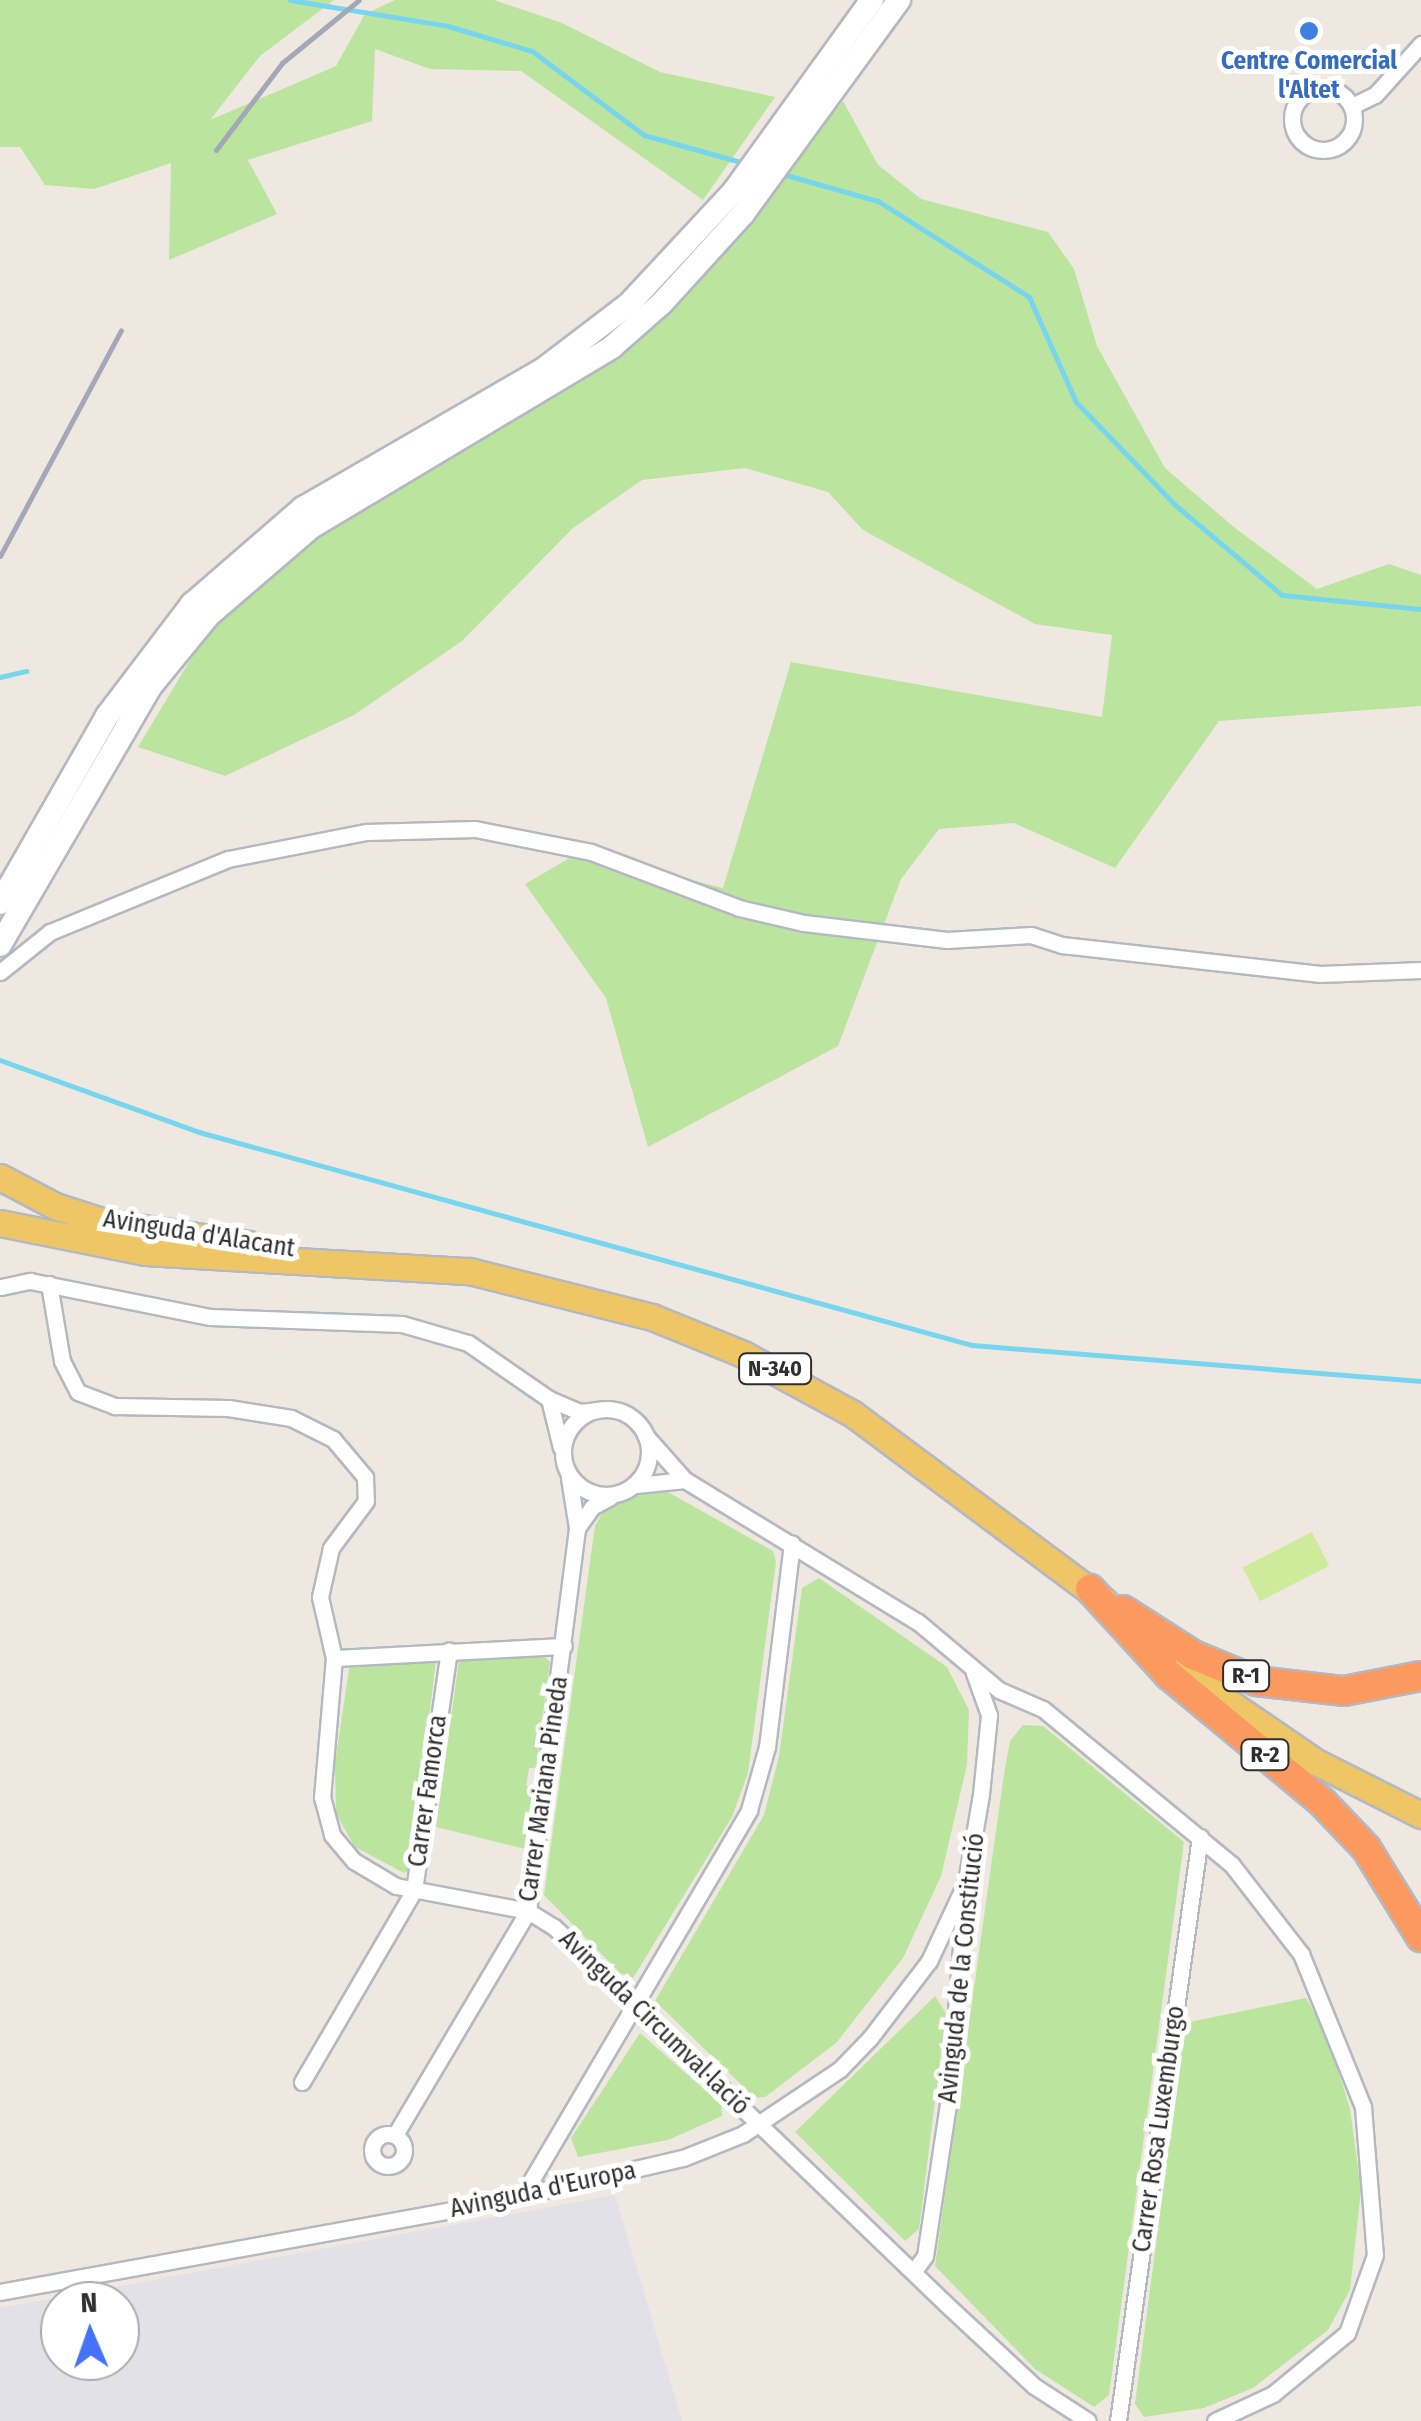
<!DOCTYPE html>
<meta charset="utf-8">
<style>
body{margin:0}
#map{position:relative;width:1421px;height:2421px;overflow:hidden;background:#efe8e1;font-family:"Fira Sans Condensed",sans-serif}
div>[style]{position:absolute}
.industrial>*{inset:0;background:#e2e1e8}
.green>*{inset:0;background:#bbe49f}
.pitch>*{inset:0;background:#ceea9b;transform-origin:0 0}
.stream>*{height:5px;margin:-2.5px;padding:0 2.5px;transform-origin:2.5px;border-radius:2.5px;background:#77d6ee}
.roads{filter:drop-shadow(2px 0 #b4b8c1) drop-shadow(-2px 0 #b4b8c1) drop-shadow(0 2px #b4b8c1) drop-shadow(0 -2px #b4b8c1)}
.street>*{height:15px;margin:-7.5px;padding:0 7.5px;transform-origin:7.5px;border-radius:7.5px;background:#fff}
.street>.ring{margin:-7.5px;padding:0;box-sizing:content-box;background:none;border:15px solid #fff;border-radius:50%}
.secondary>*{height:22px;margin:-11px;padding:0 11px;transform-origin:11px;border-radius:11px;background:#fff}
.primary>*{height:25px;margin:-12.5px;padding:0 12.5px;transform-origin:12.5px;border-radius:12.5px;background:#efc665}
.highway>*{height:28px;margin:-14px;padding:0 14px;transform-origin:14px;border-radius:14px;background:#fc995e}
.rail>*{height:5px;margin:-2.5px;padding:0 2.5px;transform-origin:2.5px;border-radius:2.5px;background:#a3a7b7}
.dots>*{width:28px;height:28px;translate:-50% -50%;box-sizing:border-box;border:5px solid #fff;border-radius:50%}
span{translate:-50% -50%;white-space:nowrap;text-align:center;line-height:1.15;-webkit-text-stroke:10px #fff;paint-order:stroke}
.shield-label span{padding:2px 8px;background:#fff;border:2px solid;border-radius:8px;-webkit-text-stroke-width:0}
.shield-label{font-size:22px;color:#2e2e2e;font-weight:700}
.shop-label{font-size:25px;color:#366cbe;font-weight:700}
.street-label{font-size:25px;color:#2e2e2e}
.north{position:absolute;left:40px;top:2281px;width:100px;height:100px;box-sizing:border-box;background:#fff;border:2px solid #ababab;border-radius:50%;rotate:358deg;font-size:28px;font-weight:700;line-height:40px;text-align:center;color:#2e2e2e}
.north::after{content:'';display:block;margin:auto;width:35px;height:45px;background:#4572f8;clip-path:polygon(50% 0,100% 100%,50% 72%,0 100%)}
</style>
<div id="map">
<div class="industrial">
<div style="clip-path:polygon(evenodd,615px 2195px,682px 2421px,0 2421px,0 2308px,615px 2195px,60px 2301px,120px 2301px,120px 2361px,60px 2361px,60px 2301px)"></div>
</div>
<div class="green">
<div style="clip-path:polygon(0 0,334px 0,260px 56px,210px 120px,336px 66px,365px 14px,395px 0,494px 0,562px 23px,660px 72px,775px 97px,703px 200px,521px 71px,430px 69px,375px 49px,372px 121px,248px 160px,277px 214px,169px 260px,171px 163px,94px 189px,45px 185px,20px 147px,0 147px)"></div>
<div style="clip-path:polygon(843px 101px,878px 165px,921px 199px,1048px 232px,1074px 269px,1097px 346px,1165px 468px,1235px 528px,1317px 589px,1389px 564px,1421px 575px,1421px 706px,1219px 721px,1115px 868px,1014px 823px,939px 829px,901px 879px,838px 1046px,648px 1147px,606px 998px,525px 884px,580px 852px,723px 888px,791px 662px,1102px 717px,1112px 635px,1035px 624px,863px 530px,828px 492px,745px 468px,642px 480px,573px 528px,462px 641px,354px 715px,225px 776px,138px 747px,231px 592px,618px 341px)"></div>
<div style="clip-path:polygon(659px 1487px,773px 1551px,776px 1562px,748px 1773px,732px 1817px,633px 1978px,620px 1973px,544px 1895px,595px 1526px,605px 1508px)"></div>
<div style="clip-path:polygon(819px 1578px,947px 1667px,969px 1710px,967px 1765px,941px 1876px,903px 1958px,836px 2043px,765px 2097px,755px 2098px,655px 2001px,764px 1815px,779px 1756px,802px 1588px)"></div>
<div style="clip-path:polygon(541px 1653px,550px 1662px,536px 1768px,529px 1768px,526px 1786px,533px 1788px,525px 1849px,436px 1827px,459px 1660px)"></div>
<div style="clip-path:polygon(436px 1660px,411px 1869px,404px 1873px,355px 1847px,336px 1814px,335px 1763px,349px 1669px,353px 1663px)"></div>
<div style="clip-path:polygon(1023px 1725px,1043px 1726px,1184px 1842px,1109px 2395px,1094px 2407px,1035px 2369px,935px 2266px,1004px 1774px,1010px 1741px)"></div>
<div style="clip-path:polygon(935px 1996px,946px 2013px,919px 2229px,905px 2241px,795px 2132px)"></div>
<div style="clip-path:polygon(1306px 1998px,1327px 2035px,1350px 2109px,1361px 2190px,1350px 2290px,1328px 2330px,1253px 2388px,1204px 2408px,1144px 2417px,1135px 2404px,1185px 2023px)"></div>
<div style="clip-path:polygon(640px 2033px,721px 2104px,722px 2116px,668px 2140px,578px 2157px,571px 2138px)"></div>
</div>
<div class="pitch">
<div style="left:1312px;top:1532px;width:38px;height:78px;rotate:63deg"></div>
</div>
<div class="stream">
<div style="left:290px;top:0;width:160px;rotate:9.3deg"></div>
<div style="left:448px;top:26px;width:88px;rotate:16.6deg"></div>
<div style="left:532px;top:51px;width:140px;rotate:36.9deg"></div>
<div style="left:644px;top:135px;width:104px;rotate:15.6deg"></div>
<div style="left:779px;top:173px;width:103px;rotate:15.8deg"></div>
<div style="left:878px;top:201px;width:179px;rotate:32.4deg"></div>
<div style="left:1029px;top:297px;width:115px;rotate:65.9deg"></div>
<div style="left:1076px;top:402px;width:141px;rotate:46.1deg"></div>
<div style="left:1174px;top:504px;width:141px;rotate:40.1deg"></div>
<div style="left:1282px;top:595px;width:140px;rotate:5.8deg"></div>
<div style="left:0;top:677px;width:27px;rotate:-13deg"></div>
<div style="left:0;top:1060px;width:212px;rotate:19.9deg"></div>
<div style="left:199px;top:1132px;width:802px;rotate:15.41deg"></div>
<div style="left:972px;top:1345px;width:450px;rotate:4.6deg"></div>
</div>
<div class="roads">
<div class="street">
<div class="ring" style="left:1292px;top:88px;width:47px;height:47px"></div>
<div style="left:1352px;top:106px;width:25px;rotate:-26deg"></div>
<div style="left:1375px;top:95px;width:69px;rotate:-48deg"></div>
<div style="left:0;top:972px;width:64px;rotate:-38.7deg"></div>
<div style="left:50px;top:932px;width:192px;rotate:-22.3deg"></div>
<div style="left:228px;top:859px;width:141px;rotate:-11.1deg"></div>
<div style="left:366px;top:832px;width:109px;rotate:-1.6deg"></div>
<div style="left:475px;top:829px;width:118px;rotate:11.2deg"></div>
<div style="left:591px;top:852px;width:158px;rotate:20.7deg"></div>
<div style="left:739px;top:908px;width:67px;rotate:13deg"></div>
<div style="left:804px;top:923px;width:144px;rotate:6.8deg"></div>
<div style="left:947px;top:940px;width:84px;rotate:-3.4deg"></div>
<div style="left:1031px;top:935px;width:33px;rotate:18deg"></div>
<div style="left:1062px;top:945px;width:260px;rotate:6.4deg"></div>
<div style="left:1320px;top:974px;width:101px;rotate:-2.3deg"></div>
<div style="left:49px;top:1284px;width:78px;rotate:80.4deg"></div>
<div style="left:62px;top:1361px;width:35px;rotate:63deg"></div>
<div style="left:78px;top:1392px;width:40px;rotate:21deg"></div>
<div style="left:115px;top:1406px;width:113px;rotate:1deg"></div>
<div style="left:228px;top:1408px;width:64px;rotate:9deg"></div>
<div style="left:291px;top:1418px;width:47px;rotate:26.6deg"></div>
<div style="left:333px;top:1439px;width:50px;rotate:49.9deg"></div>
<div style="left:365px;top:1477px;width:24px;rotate:88deg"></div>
<div style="left:366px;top:1501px;width:59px;rotate:126.7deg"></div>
<div style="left:331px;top:1548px;width:50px;rotate:102.7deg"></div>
<div style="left:320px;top:1597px;width:63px;rotate:77.1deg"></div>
<div style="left:334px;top:1658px;width:140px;rotate:94.9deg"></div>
<div style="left:322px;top:1797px;width:39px;rotate:75deg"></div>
<div style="left:332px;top:1835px;width:34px;rotate:50deg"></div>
<div style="left:354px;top:1861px;width:49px;rotate:30.8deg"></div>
<div style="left:396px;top:1886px;width:134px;rotate:10.7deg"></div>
<div style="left:528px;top:1911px;width:31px;rotate:32deg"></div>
<div style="left:554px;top:1927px;width:544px;rotate:43.88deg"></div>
<div style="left:946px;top:2304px;width:120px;rotate:43deg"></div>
<div style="left:1034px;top:2386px;width:64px;rotate:32.9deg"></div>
<div style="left:1px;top:1287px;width:30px;rotate:-12deg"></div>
<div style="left:30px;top:1281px;width:184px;rotate:11.3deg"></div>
<div style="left:210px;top:1317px;width:192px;rotate:2.1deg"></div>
<div style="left:402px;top:1324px;width:69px;rotate:16.1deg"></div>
<div style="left:468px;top:1343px;width:98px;rotate:34.7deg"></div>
<div style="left:549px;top:1399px;width:33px;rotate:23deg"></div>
<div style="left:579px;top:1412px;width:18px;rotate:-6deg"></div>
<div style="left:549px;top:1399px;width:50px;rotate:76.2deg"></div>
<div class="ring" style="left:563px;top:1409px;width:71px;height:71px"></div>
<div style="left:645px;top:1435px;width:60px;rotate:48.4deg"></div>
<div style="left:685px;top:1480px;width:273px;rotate:31.4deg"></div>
<div style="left:918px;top:1622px;width:106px;rotate:40deg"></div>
<div style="left:999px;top:1690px;width:48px;rotate:23.4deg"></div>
<div style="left:1043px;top:1709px;width:245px;rotate:39.5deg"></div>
<div style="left:1232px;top:1865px;width:113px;rotate:52.2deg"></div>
<div style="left:1301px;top:1954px;width:165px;rotate:67.9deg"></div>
<div style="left:1363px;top:2107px;width:148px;rotate:85.4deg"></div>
<div style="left:1375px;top:2255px;width:83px;rotate:109.7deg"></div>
<div style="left:1347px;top:2333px;width:96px;rotate:140.5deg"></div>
<div style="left:1273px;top:2394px;width:64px;rotate:155deg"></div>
<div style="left:569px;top:1478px;width:51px;rotate:80.9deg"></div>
<div style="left:577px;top:1528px;width:26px;rotate:-54deg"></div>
<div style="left:592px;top:1507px;width:21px;rotate:-29deg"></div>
<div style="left:636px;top:1485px;width:49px;rotate:-5.8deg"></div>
<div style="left:334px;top:1658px;width:230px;rotate:-3deg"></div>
<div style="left:302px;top:2082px;width:222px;rotate:-59.7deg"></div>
<div style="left:414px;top:1890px;width:242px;rotate:-81.7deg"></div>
<div class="ring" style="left:372px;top:2134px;width:17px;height:17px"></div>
<div style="left:395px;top:2135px;width:261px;rotate:-59.3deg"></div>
<div style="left:528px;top:1911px;width:386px;rotate:-82.7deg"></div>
<div style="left:525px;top:2191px;width:442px;rotate:-59.5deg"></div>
<div style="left:749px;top:1810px;width:66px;rotate:-74.1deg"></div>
<div style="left:767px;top:1747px;width:205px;rotate:-83deg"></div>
<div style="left:914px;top:2271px;width:19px;rotate:-54deg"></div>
<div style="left:925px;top:2256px;width:168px;rotate:-81.4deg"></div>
<div style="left:950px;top:2090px;width:209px;rotate:-85.6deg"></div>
<div style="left:966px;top:1882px;width:89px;rotate:-80.3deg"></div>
<div style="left:981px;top:1794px;width:79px;rotate:-84.2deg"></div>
<div style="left:989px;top:1715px;width:45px;rotate:-109.7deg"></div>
<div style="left:0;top:2292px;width:497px;rotate:-10.3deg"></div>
<div style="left:489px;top:2203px;width:199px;rotate:-13.1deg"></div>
<div style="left:683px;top:2158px;width:65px;rotate:-21.8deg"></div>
<div style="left:743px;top:2134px;width:117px;rotate:-33.8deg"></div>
<div style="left:840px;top:2069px;width:43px;rotate:-45.9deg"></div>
<div style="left:870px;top:2038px;width:97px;rotate:-52.5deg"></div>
<div style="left:929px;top:1961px;width:87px;rotate:-64.9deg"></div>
<div style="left:1118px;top:2421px;width:590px;rotate:-82.01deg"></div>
</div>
<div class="secondary">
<div style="left:0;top:903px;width:215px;rotate:-60.2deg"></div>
<div style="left:107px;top:716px;width:141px;rotate:-52.8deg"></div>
<div style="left:192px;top:604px;width:147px;rotate:-40.9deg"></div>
<div style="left:303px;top:508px;width:280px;rotate:-30deg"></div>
<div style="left:545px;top:368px;width:106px;rotate:-37.3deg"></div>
<div style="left:629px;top:304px;width:154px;rotate:-47.1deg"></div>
<div style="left:734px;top:191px;width:236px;rotate:-54.2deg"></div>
<div style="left:0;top:945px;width:298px;rotate:-59.8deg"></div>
<div style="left:150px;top:687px;width:93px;rotate:-50.7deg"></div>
<div style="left:209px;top:615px;width:133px;rotate:-40.7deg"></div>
<div style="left:310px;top:528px;width:352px;rotate:-30.9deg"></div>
<div style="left:612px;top:347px;width:65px;rotate:-41.3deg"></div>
<div style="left:661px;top:304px;width:122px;rotate:-47.7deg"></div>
<div style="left:743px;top:214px;width:265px;rotate:-53.9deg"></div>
</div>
<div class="primary">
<div style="left:0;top:1177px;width:62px;rotate:27.8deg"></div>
<div style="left:55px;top:1206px;width:52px;rotate:17.7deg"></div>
<div style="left:105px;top:1222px;width:145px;rotate:8.7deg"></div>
<div style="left:0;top:1223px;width:148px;rotate:11.3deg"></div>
<div style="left:145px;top:1252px;width:325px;rotate:3.4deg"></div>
<div style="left:469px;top:1271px;width:189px;rotate:14.1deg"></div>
<div style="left:652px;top:1317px;width:98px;rotate:22.1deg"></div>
<div style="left:743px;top:1354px;width:125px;rotate:28.6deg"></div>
<div style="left:853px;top:1414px;width:314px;rotate:36.7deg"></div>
<div style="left:1183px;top:1671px;width:161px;rotate:34.4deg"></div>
<div style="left:1316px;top:1762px;width:118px;rotate:26.8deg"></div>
</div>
<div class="highway">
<div style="left:1090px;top:1589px;width:117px;rotate:47.4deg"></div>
<div style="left:1169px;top:1675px;width:199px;rotate:39.7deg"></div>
<div style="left:1322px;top:1802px;width:64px;rotate:46.3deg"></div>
<div style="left:1366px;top:1848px;width:105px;rotate:58.3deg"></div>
<div style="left:1123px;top:1610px;width:83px;rotate:32.7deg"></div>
<div style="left:1193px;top:1655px;width:68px;rotate:22.4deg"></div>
<div style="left:1256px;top:1681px;width:89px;rotate:6.5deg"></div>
<div style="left:1344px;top:1691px;width:78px;rotate:-11deg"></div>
</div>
</div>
<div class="rail">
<div style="left:216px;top:150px;width:109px;rotate:-52.8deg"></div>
<div style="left:282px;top:63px;width:99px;rotate:-39.3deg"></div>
<div style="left:0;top:556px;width:256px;rotate:-61.8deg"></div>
</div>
<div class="dots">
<div style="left:1309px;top:31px;background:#3f7fe0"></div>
</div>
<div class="shield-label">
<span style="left:775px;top:1369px">N-340</span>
<span style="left:1246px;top:1676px">R-1</span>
<span style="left:1265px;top:1755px">R-2</span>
</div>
<div class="shop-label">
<span style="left:1309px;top:76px">Centre Comercial<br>l'Altet</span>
</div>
<div class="street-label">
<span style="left:199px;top:1234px;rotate:9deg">Avinguda d'Alacant</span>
<span style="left:544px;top:1789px;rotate:-82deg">Carrer Mariana Pineda</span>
<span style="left:428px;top:1791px;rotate:-82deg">Carrer Famorca</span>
<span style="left:962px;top:1968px;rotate:-84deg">Avinguda de la Constitució</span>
<span style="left:654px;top:2023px;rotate:44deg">Avinguda Circumval·lació</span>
<span style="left:1159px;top:2129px;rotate:-82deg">Carrer Rosa Luxemburgo</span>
<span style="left:543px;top:2190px;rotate:-12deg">Avinguda d'Europa</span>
</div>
<div class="north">N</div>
</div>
